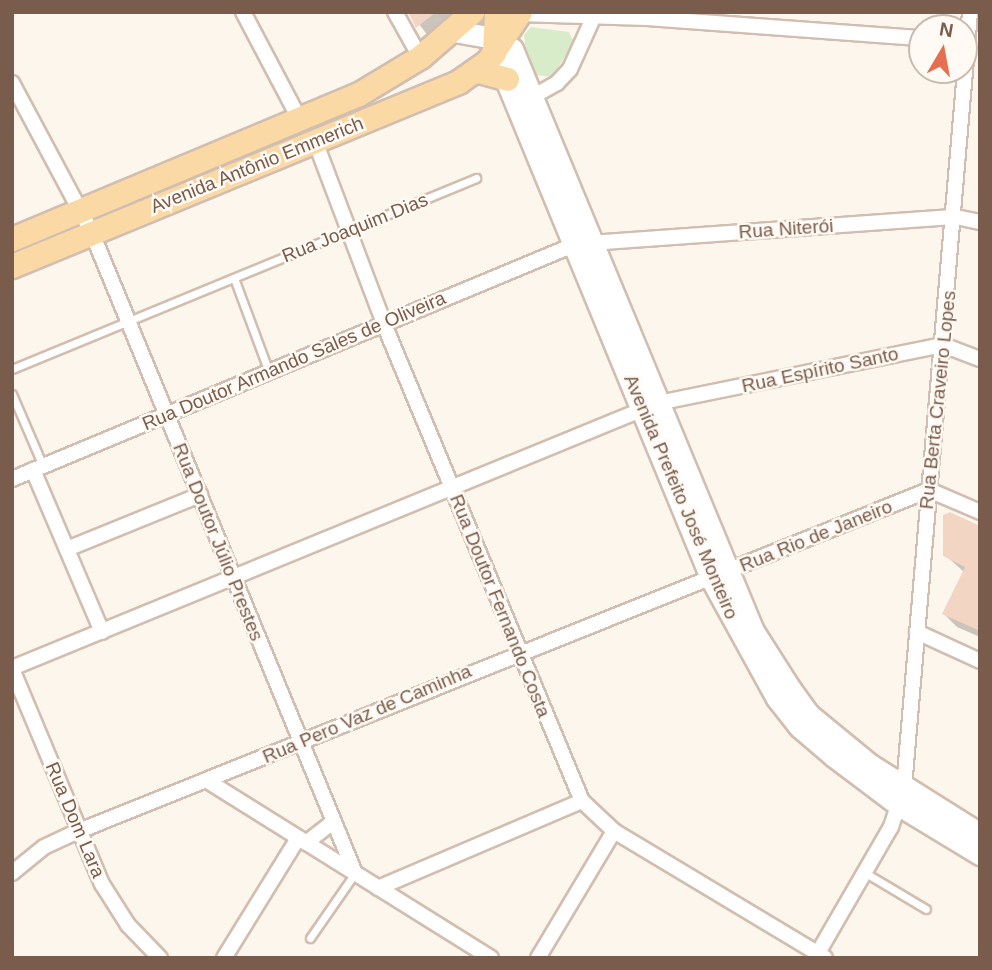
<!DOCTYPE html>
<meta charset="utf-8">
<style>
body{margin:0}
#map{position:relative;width:992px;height:970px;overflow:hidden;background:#fdf6ec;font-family:Helvetica,sans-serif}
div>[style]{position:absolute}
.green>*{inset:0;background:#d8ecc9}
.shadow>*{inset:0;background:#0003}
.building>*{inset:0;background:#f3d5c3}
.roads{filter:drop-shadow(2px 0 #d1beb0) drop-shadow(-2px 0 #d1beb0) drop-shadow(0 2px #d1beb0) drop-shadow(0 -2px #d1beb0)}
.service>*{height:7px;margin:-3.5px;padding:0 3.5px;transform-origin:3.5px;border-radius:3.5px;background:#fff}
.minor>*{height:14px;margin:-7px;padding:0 7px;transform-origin:7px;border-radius:7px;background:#fff}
.secondary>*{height:21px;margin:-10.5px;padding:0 10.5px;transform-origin:10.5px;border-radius:10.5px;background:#fff}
.primary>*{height:23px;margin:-11.5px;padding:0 11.5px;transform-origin:11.5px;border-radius:11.5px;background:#fbd9a5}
span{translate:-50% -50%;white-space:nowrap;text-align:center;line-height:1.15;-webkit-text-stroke:5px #fffaf3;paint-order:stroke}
.street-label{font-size:19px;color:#7a5c4d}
.frame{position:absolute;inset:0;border:14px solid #7a5c4d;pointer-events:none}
.north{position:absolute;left:908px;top:14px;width:70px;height:70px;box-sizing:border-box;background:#fffaf3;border:2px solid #cabbb1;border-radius:50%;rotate:10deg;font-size:19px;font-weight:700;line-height:28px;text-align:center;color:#7a5c4d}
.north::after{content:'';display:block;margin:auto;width:24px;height:32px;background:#e76f51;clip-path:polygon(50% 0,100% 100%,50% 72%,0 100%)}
</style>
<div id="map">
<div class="green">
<div style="clip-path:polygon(531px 27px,569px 32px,574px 42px,552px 77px,537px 75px,526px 54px,524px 35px)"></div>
</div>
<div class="shadow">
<div style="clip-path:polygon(410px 12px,466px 12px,431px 40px)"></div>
<div style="clip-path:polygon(980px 528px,980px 637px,957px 627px,944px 614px,964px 572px,945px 555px)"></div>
</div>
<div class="building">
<div style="clip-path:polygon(408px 12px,436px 12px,416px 28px)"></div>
<div style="clip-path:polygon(950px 512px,980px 526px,980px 631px,942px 614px,965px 567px,943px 556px,943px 515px)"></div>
</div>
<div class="roads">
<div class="service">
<div style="left:234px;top:278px;width:100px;rotate:69.6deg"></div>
<div style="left:12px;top:369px;width:502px;rotate:-22.37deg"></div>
<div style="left:12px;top:394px;width:78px;rotate:66.7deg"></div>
<div style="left:864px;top:872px;width:72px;rotate:30.8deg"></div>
<div style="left:310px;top:938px;width:79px;rotate:-55.3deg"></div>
</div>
<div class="minor">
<div style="left:243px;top:12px;width:122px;rotate:62.2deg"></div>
<div style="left:395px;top:12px;width:51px;rotate:60.9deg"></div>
<div style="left:519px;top:14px;width:128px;rotate:1.8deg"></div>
<div style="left:647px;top:18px;width:276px;rotate:4.2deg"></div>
<div style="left:12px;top:83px;width:170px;rotate:61.9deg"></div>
<div style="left:92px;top:233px;width:692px;rotate:67.66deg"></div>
<div style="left:532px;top:97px;width:29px;rotate:-29deg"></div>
<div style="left:557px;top:83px;width:19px;rotate:-47deg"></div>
<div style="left:570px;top:69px;width:58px;rotate:-65.6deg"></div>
<div style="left:315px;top:141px;width:196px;rotate:69.3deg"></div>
<div style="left:384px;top:324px;width:516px;rotate:67.46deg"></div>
<div style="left:582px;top:801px;width:44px;rotate:43.2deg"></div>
<div style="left:614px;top:831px;width:246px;rotate:31deg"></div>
<div style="left:33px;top:470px;width:176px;rotate:66.9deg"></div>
<div style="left:12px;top:479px;width:611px;rotate:-22.62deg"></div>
<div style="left:576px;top:244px;width:381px;rotate:-4.1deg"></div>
<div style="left:956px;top:217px;width:25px;rotate:12deg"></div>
<div style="left:67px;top:549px;width:144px;rotate:-22.1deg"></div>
<div style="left:917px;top:632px;width:69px;rotate:24.7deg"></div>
<div style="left:12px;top:668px;width:698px;rotate:-22.3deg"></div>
<div style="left:658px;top:403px;width:291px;rotate:-11.5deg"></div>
<div style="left:943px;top:345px;width:40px;rotate:21deg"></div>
<div style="left:12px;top:669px;width:233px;rotate:67.3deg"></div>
<div style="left:102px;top:884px;width:49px;rotate:57.6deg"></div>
<div style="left:128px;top:925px;width:46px;rotate:45.9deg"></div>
<div style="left:206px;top:780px;width:336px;rotate:32deg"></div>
<div style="left:306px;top:843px;width:34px;rotate:-38deg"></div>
<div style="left:12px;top:873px;width:41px;rotate:-39.1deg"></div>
<div style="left:44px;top:847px;width:38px;rotate:-25deg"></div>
<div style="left:79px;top:831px;width:916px;rotate:-21.86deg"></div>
<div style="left:929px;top:490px;width:56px;rotate:23.3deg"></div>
<div style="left:378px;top:888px;width:222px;rotate:-23.1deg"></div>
<div style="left:224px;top:958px;width:141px;rotate:-58.3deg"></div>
<div style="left:538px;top:958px;width:148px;rotate:-59.1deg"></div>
<div style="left:815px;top:958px;width:151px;rotate:-59.9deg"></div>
<div style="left:891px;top:827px;width:42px;rotate:-72deg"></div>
<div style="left:904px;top:787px;width:778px;rotate:-85.13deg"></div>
</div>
<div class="secondary">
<div style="left:454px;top:31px;width:36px;rotate:10deg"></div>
<div style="left:489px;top:37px;width:26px;rotate:28deg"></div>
<div style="left:512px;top:49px;width:630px;rotate:67.51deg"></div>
<div style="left:753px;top:631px;width:69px;rotate:57.5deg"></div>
<div style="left:790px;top:689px;width:32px;rotate:54deg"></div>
<div style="left:809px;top:715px;width:79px;rotate:39.3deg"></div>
<div style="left:870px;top:765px;width:130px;rotate:32.1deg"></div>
<div style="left:500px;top:65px;width:557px;rotate:67.63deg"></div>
<div style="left:712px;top:580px;width:135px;rotate:61.2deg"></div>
<div style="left:777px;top:698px;width:37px;rotate:52deg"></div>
<div style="left:800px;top:727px;width:45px;rotate:40.5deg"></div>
<div style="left:834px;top:756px;width:81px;rotate:37deg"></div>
<div style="left:899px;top:805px;width:95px;rotate:31.2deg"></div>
</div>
<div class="primary">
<div style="left:494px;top:53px;width:41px;rotate:-87.2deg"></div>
<div style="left:478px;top:71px;width:30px;rotate:15deg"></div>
<div style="left:12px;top:239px;width:374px;rotate:-22.7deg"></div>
<div style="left:357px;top:95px;width:74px;rotate:-31.1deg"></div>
<div style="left:420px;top:57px;width:69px;rotate:-40.9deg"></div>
<div style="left:12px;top:266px;width:482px;rotate:-22.4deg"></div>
<div style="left:458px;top:82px;width:35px;rotate:-35deg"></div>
<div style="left:487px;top:62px;width:60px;rotate:-56.6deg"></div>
</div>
</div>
<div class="street-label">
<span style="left:257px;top:165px;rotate:-22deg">Avenida Antônio Emmerich</span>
<span style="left:355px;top:228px;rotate:-22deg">Rua Joaquim Dias</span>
<span style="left:786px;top:229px;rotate:-4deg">Rua Niterói</span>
<span style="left:294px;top:361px;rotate:-23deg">Rua Doutor Armando Sales de Oliveira</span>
<span style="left:820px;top:370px;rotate:-12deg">Rua Espírito Santo</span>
<span style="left:938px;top:400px;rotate:-84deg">Rua Berta Craveiro Lopes</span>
<span style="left:681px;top:497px;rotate:67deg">Avenida Prefeito José Monteiro</span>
<span style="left:816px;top:536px;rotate:-22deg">Rua Rio de Janeiro</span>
<span style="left:218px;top:542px;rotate:68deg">Rua Doutor Júlio Prestes</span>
<span style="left:500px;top:606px;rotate:68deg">Rua Doutor Fernando Costa</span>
<span style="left:367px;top:714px;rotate:-23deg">Rua Pero Vaz de Caminha</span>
<span style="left:75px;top:820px;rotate:67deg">Rua Dom Lara</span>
</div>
<div class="frame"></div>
<div class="north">N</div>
</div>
